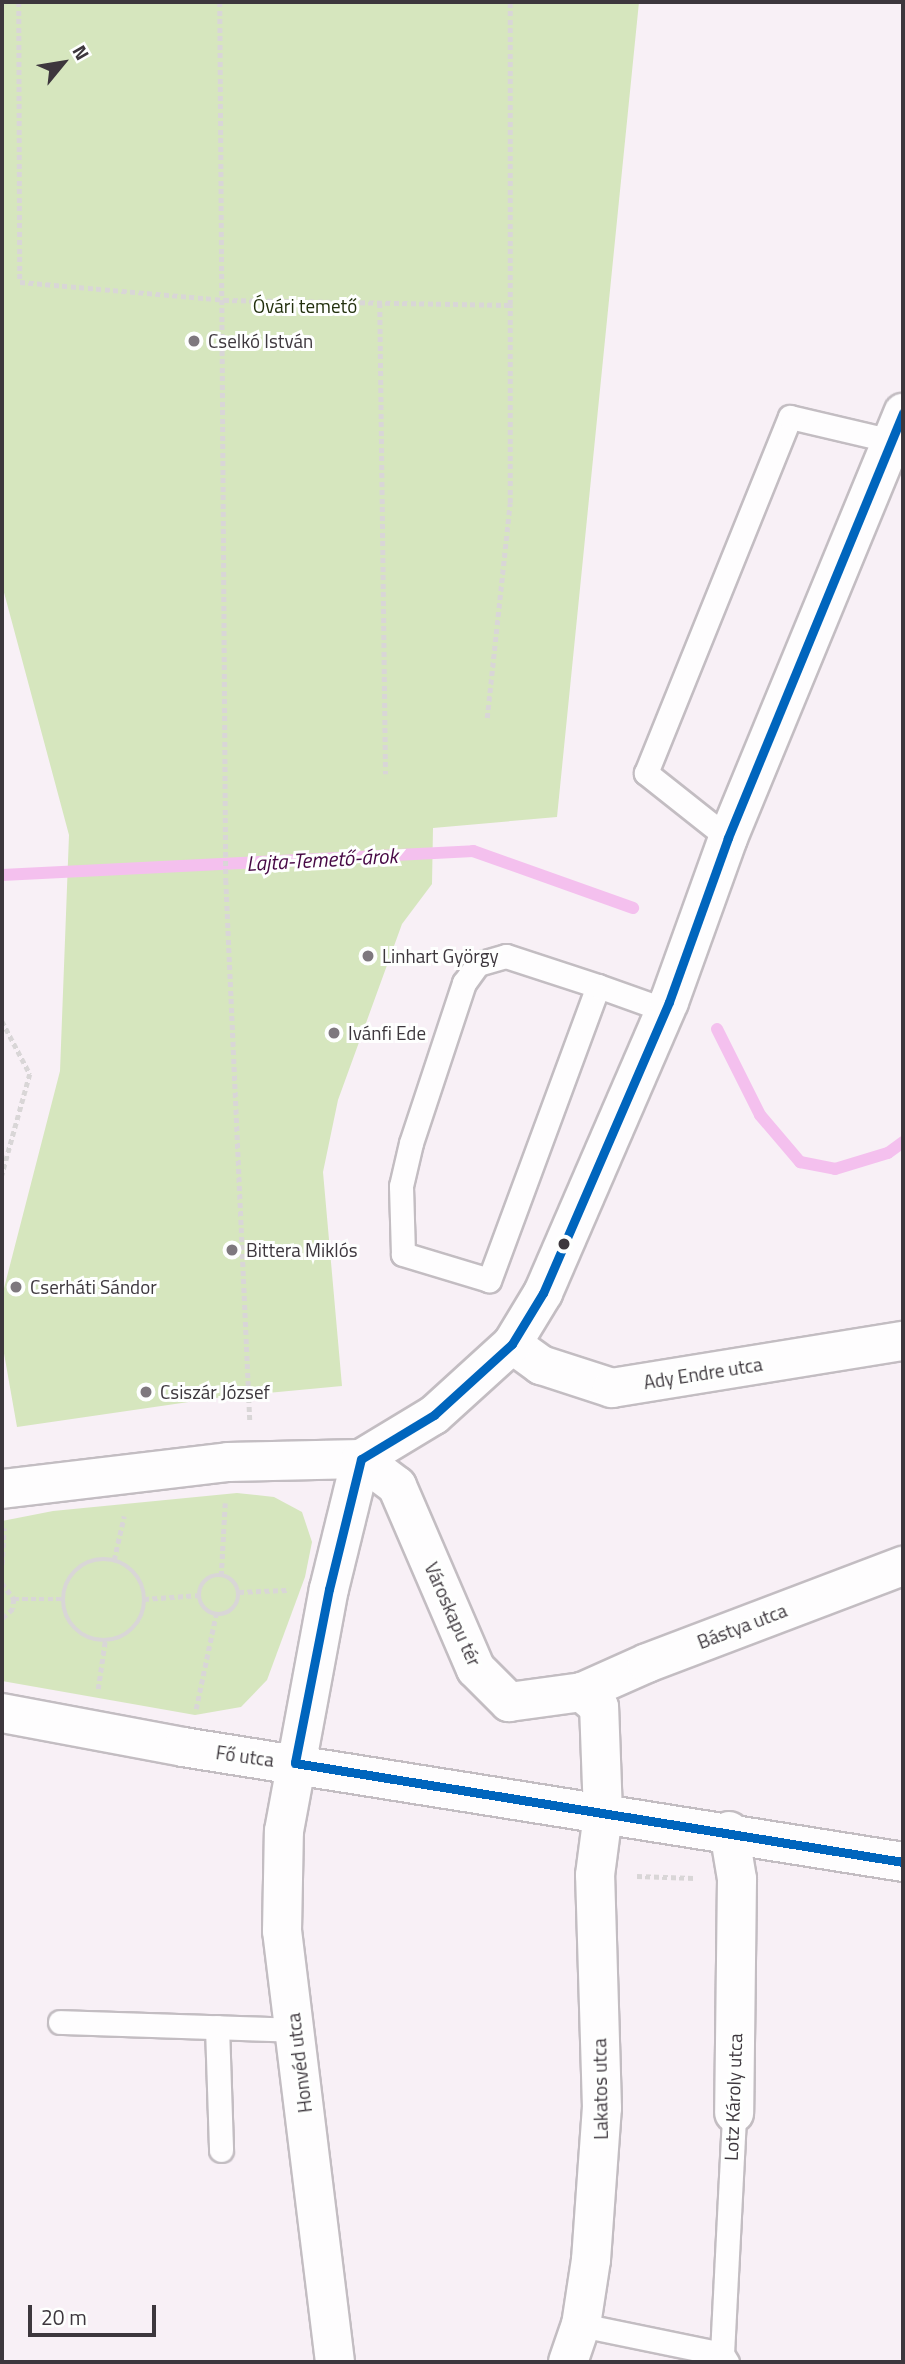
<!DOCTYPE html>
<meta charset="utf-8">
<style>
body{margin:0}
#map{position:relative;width:905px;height:2364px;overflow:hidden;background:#f8f0f6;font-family:"Titillium Web",sans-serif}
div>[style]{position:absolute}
.green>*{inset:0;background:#d6e6be}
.stream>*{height:12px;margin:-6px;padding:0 6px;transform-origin:6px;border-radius:6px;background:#f4c0ee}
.path>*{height:4.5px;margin-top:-2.25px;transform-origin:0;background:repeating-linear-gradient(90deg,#d9d6d7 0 5px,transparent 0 8.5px)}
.path>.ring{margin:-2.25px;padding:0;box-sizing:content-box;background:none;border:4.5px solid #d9d6d7;border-radius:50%}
.roads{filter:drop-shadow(2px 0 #c3bdc2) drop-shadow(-2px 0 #c3bdc2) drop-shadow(0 2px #c3bdc2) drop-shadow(0 -2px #c3bdc2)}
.lane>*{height:23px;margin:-11.5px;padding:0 11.5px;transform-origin:11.5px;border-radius:11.5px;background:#fefdfe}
.street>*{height:38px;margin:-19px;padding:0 19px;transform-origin:19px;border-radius:19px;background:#fefdfe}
.primary>*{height:38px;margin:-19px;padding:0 19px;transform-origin:19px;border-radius:19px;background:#fefdfe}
.bus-1>*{height:9px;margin:-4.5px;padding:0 4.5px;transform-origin:4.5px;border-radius:4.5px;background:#0065bd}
.dots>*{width:19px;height:19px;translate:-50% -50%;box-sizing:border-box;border:4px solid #fefffe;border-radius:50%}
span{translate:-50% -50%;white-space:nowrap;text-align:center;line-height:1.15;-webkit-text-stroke:6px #fefffe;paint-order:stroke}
.park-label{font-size:19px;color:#22300d}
.poi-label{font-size:19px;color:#3d373d}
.left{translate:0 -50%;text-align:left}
.street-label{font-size:19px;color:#3d373d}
.water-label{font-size:21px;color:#470845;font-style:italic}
.frame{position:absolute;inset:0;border:4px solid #3d373d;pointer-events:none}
.north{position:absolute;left:28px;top:28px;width:70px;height:70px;-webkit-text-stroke:5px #fefffe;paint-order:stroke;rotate:60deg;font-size:19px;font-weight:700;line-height:28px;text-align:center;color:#3d373d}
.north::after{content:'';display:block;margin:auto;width:24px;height:32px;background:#3d373d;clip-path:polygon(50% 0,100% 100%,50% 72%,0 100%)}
.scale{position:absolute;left:28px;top:2305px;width:128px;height:32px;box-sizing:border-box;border:4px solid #3d373d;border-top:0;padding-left:9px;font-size:21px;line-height:24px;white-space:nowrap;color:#3d373d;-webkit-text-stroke:5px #fefffe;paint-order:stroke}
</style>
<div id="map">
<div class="green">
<div style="clip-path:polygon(2px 2px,639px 2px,557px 817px,433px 828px,432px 884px,402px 924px,338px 1100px,323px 1172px,342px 1386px,223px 1397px,17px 1427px,2px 1342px,2px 1296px,60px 1071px,69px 835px,2px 585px)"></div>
<div style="clip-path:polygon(237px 1493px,274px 1497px,302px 1512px,312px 1542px,305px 1577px,267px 1680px,241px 1707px,195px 1715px,2px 1681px,2px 1521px,53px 1511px)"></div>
</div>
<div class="stream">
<div style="left:2px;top:875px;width:472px;rotate:-2.9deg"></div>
<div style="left:473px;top:851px;width:170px;rotate:19.6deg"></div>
<div style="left:717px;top:1029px;width:96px;rotate:63.4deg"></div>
<div style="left:760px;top:1115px;width:62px;rotate:49.6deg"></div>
<div style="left:800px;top:1162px;width:36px;rotate:11deg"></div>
<div style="left:835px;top:1169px;width:55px;rotate:-16.8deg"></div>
<div style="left:888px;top:1153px;width:19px;rotate:-36deg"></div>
</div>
<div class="path">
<div style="left:19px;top:2px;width:280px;rotate:89.8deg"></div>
<div style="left:20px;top:282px;width:205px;rotate:5deg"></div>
<div style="left:224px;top:300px;width:286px;rotate:1deg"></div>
<div style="left:510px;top:305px;width:303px;rotate:-90deg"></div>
<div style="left:220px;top:2px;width:878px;rotate:89.61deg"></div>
<div style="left:226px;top:880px;width:542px;rotate:87.46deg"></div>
<div style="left:380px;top:303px;width:471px;rotate:89.3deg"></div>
<div style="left:487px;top:718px;width:216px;rotate:-83.9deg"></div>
<div style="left:510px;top:503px;width:198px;rotate:-90deg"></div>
<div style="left:2px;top:1021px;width:60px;rotate:62.2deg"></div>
<div style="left:30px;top:1074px;width:105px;rotate:105.5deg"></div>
<div class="ring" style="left:63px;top:1559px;width:77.5px;height:77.5px"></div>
<div style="left:114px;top:1560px;width:45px;rotate:-77.2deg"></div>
<div style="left:2px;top:1565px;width:37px;rotate:-87deg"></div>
<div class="ring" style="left:199px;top:1575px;width:35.5px;height:35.5px"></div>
<div style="left:221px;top:1576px;width:73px;rotate:-86.9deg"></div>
<div style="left:2px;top:1583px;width:20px;rotate:53deg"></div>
<div style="left:14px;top:1599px;width:10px;rotate:96deg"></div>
<div style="left:13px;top:1609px;width:15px;rotate:138deg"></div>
<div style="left:239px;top:1592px;width:48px;rotate:-2.4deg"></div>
<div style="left:14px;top:1599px;width:49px"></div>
<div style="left:144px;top:1599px;width:56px;rotate:-4.1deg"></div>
<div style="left:98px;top:1689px;width:49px;rotate:-81.7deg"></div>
<div style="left:196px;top:1709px;width:97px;rotate:-78.1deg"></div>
<div style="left:637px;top:1876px;width:57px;rotate:2deg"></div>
</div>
<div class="roads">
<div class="lane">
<div style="left:728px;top:838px;width:105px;rotate:-141.6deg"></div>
<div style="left:646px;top:773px;width:384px;rotate:-68deg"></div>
<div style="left:790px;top:417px;width:105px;rotate:13.2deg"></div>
<div style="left:598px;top:986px;width:314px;rotate:110.3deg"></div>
<div style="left:489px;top:1280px;width:90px;rotate:-163.2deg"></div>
<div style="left:403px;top:1254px;width:68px;rotate:-91.7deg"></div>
<div style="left:401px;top:1186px;width:44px;rotate:-76.9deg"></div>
<div style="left:411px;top:1143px;width:169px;rotate:-71.7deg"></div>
<div style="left:464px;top:983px;width:24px;rotate:-54deg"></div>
<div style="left:478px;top:964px;width:29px;rotate:-16deg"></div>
<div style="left:506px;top:956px;width:97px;rotate:18.1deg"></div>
<div style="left:598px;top:986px;width:71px;rotate:19.7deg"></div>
<div style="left:60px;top:2022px;width:236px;rotate:1.9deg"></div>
<div style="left:217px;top:2027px;width:123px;rotate:88.1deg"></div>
<div style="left:581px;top:2325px;width:144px;rotate:11.6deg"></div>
<div style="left:727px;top:2362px;width:9px;rotate:-122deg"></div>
<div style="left:722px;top:2354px;width:241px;rotate:-87.1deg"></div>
</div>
<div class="street">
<div style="left:512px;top:1344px;width:36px;rotate:36deg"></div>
<div style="left:541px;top:1365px;width:75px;rotate:17.9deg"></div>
<div style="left:612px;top:1388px;width:295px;rotate:-9.2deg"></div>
<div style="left:361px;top:1459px;width:45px;rotate:36.9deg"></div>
<div style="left:397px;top:1486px;width:199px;rotate:66.7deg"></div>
<div style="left:476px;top:1669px;width:47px;rotate:45deg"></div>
<div style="left:509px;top:1702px;width:74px;rotate:-7.8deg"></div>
<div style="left:582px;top:1692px;width:71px;rotate:-24deg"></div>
<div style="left:647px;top:1663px;width:274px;rotate:-20.8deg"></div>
<div style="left:2px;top:1489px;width:228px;rotate:-6.8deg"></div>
<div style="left:228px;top:1462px;width:133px;rotate:-1.3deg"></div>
<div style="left:361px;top:1459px;width:85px;rotate:-31.1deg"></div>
<div style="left:434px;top:1415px;width:105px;rotate:-42.3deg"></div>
<div style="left:512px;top:1344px;width:60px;rotate:-58.7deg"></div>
<div style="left:543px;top:1293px;width:317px;rotate:-66.6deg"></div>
<div style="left:669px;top:1002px;width:174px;rotate:-70.2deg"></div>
<div style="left:728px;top:838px;width:460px;rotate:-67.6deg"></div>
<div style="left:729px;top:1831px;width:49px;rotate:80.5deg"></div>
<div style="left:737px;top:1879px;width:234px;rotate:90.7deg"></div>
<div style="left:335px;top:2362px;width:434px;rotate:-97deg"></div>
<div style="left:282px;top:1931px;width:100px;rotate:-88.9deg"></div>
<div style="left:284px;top:1831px;width:246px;rotate:-79.5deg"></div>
<div style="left:329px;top:1589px;width:134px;rotate:-76.2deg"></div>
<div style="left:568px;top:2362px;width:39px;rotate:-71deg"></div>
<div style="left:581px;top:2325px;width:66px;rotate:-81.3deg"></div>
<div style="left:591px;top:2260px;width:152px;rotate:-85.9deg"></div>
<div style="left:602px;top:2108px;width:233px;rotate:-91.7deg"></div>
<div style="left:595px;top:1875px;width:62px;rotate:-82.5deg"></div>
<div style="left:603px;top:1814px;width:107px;rotate:-92.1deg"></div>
<div style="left:599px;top:1707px;width:23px;rotate:-139deg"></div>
</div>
<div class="primary">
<div style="left:2px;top:1713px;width:184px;rotate:10.6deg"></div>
<div style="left:183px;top:1747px;width:729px;rotate:9.07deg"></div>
</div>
</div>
<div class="bus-1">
<div style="left:903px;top:413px;width:460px;rotate:112.4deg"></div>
<div style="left:728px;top:838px;width:174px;rotate:109.8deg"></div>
<div style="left:669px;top:1002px;width:317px;rotate:113.4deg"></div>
<div style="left:543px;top:1293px;width:60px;rotate:121.3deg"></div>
<div style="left:512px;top:1344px;width:105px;rotate:137.7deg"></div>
<div style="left:434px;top:1415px;width:85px;rotate:148.9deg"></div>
<div style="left:361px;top:1459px;width:134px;rotate:103.8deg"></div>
<div style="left:329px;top:1589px;width:177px;rotate:101.1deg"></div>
<div style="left:295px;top:1763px;width:616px;rotate:9.25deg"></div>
</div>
<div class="dots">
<div style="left:194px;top:341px;background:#7e787e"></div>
<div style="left:368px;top:956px;background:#7e787e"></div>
<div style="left:334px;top:1033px;background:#7e787e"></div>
<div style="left:564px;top:1244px;background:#3d373d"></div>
<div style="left:232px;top:1250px;background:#7e787e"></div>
<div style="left:16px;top:1287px;background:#7e787e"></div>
<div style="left:146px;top:1392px;background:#7e787e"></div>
</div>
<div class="park-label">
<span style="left:305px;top:306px">Óvári temető</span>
</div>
<div class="poi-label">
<span class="left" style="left:208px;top:341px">Cselkó István</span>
<span class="left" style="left:382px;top:956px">Linhart György</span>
<span class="left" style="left:348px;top:1033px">Ivánfi Ede</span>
<span class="left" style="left:246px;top:1250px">Bittera Miklós</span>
<span class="left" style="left:30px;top:1287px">Cserháti Sándor</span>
<span class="left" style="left:160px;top:1392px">Csiszár József</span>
</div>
<div class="street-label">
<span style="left:703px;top:1373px;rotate:-9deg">Ady Endre utca</span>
<span style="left:453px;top:1614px;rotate:66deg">Városkapu tér</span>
<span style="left:742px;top:1626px;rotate:-21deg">Bástya utca</span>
<span style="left:245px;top:1756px;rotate:8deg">Fő utca</span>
<span style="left:299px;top:2063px;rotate:-97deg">Honvéd utca</span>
<span style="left:600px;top:2089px;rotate:-91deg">Lakatos utca</span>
<span style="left:733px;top:2097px;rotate:-88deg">Lotz Károly utca</span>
</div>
<div class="water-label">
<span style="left:322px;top:859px;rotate:-3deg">Lajta-Temető-árok</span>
</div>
<div class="frame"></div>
<div class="north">N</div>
<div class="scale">20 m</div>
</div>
